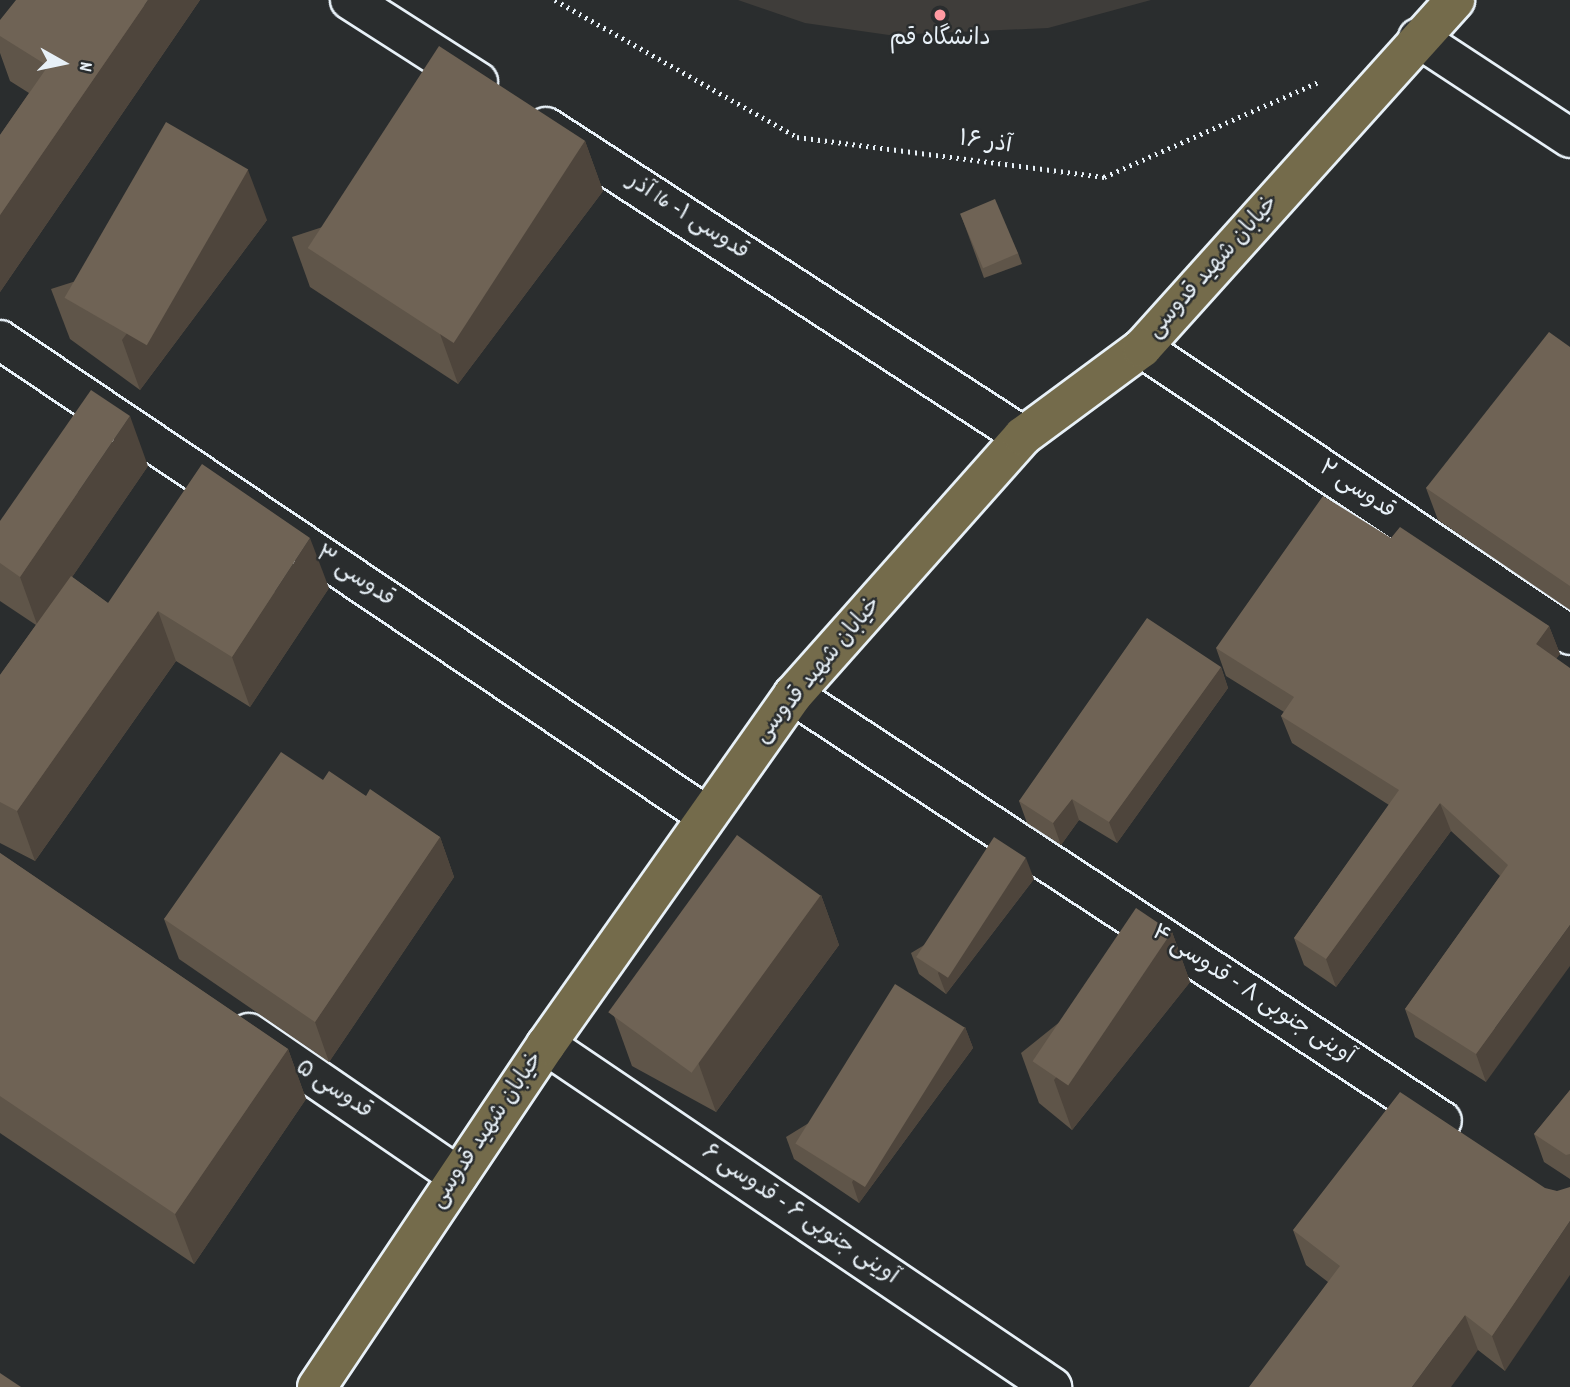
<!DOCTYPE html>
<meta charset="utf-8">
<style>
body{margin:0}
#map{position:relative;width:1570px;height:1387px;overflow:hidden;background:#2a2d2e;font-family:Dekko,"Playpen Sans Arabic",sans-serif}
div>[style]{position:absolute}
.built>*{inset:0;background:#3f3d3a}
.path>*{height:4.5px;margin-top:-2.25px;transform-origin:0;background:repeating-linear-gradient(90deg,#e8f1f8 0 2px,transparent 0 7px)}
.roads{filter:drop-shadow(2px 0 #e8f1f8) drop-shadow(-2px 0 #e8f1f8) drop-shadow(0 2px #e8f1f8) drop-shadow(0 -2px #e8f1f8)}
.minor>*{height:38px;margin:-19px;padding:0 19px;transform-origin:19px;border-radius:19px;background:#2a2d2e}
.major>*{height:38px;margin:-19px;padding:0 19px;transform-origin:19px;border-radius:19px;background:#746b4b}
.wall>*{inset:0;background:#5f5549}
.shaded-wall>*{inset:0;background:#4e453c}
.building>*{inset:0;background:#6f6355;transform-origin:0 0}
.dots>*{width:19px;height:19px;translate:-50% -50%;box-sizing:border-box;border:4px solid #2a2d2e;border-radius:50%}
span{translate:-50% -50%;white-space:nowrap;text-align:center;line-height:1.15;-webkit-text-stroke:5px #2a2d2e;paint-order:stroke}
.poi-label{font-size:23px;color:#e8f1f8}
.street-label{font-size:23px;color:#e8f1f8}
.north{position:absolute;left:28px;top:28px;width:70px;height:70px;-webkit-text-stroke:5px #2a2d2e;paint-order:stroke;rotate:99deg;font-size:19px;font-weight:700;line-height:28px;text-align:center;color:#e8f1f8}
.north::after{content:'';display:block;margin:auto;width:24px;height:32px;background:#e8f1f8;clip-path:polygon(50% 0,100% 100%,50% 72%,0 100%)}
</style>
<div id="map">
<div class="built">
<div style="clip-path:polygon(738px 0,1151px 0,1048px 28px,889px 35px,805px 23px)"></div>
</div>
<div class="path">
<div style="left:555px;top:0;width:278px;rotate:29.5deg"></div>
<div style="left:797px;top:137px;width:310px;rotate:7.4deg"></div>
<div style="left:1104px;top:177px;width:234px;rotate:-23.9deg"></div>
</div>
<div class="roads">
<div class="minor">
<div style="left:350px;top:0;width:152px;rotate:32.6deg"></div>
<div style="left:1418px;top:38px;width:182px;rotate:33.3deg"></div>
<div style="left:546px;top:127px;width:568px;rotate:32.94deg"></div>
<div style="left:0;top:340px;width:852px;rotate:33.95deg"></div>
<div style="left:1142px;top:348px;width:515px;rotate:33.84deg"></div>
<div style="left:793px;top:695px;width:776px;rotate:33.28deg"></div>
<div style="left:249px;top:1033px;width:253px;rotate:34.4deg"></div>
<div style="left:546px;top:1045px;width:611px;rotate:34.05deg"></div>
</div>
<div class="major">
<div style="left:317px;top:1387px;width:412px;rotate:-56.2deg"></div>
<div style="left:546px;top:1045px;width:428px;rotate:-54.8deg"></div>
<div style="left:793px;top:695px;width:346px;rotate:-48.4deg"></div>
<div style="left:1023px;top:436px;width:148px;rotate:-36.5deg"></div>
<div style="left:1142px;top:348px;width:468px;rotate:-48deg"></div>
</div>
</div>
<div class="wall">
<div style="clip-path:polygon(200px 0,0 292px,0 135px,29px 93px,10px 81px,0 53px,0 20px)"></div>
<div style="clip-path:polygon(585px 141px,603px 191px,458px 384px,310px 287px,292px 237px)"></div>
<div style="clip-path:polygon(961px 215px,1018px 253px,1022px 264px,984px 278px)"></div>
<div style="clip-path:polygon(267px 220px,140px 390px,70px 339px,51px 289px)"></div>
<div style="clip-path:polygon(1570px 347px,1570px 610px,1438px 520px,1426px 488px)"></div>
<div style="clip-path:polygon(148px 466px,72px 577px,108px 603px,329px 588px,250px 707px,176px 661px,35px 861px,0 843px,0 675px,36px 625px,0 601px,0 521px)"></div>
<div style="clip-path:polygon(1391px 538px,1549px 626px,1560px 654px,1556px 658px,1486px 1082px,1415px 1037px,1405px 1009px,1500px 876px,1451px 831px,1336px 987px,1304px 965px,1294px 938px,1389px 805px,1292px 743px,1281px 716px,1284px 712px,1226px 676px,1216px 648px)"></div>
<div style="clip-path:polygon(1221px 667px,1228px 688px,1117px 843px,1079px 820px,1061px 845px,1027px 823px,1019px 801px)"></div>
<div style="clip-path:polygon(323px 780px,366px 796px,440px 837px,454px 877px,329px 1062px,179px 959px,164px 919px)"></div>
<div style="clip-path:polygon(0 853px,288px 1049px,306px 1099px,194px 1264px,0 1133px)"></div>
<div style="clip-path:polygon(1034px 879px,946px 994px,919px 974px,911px 953px)"></div>
<div style="clip-path:polygon(821px 895px,839px 945px,716px 1112px,632px 1066px,614px 1016px)"></div>
<div style="clip-path:polygon(1172px 932px,1190px 982px,1072px 1130px,1039px 1103px,1021px 1053px)"></div>
<div style="clip-path:polygon(965px 1027px,973px 1048px,859px 1203px,794px 1159px,786px 1137px)"></div>
<div style="clip-path:polygon(1570px 1090px,1570px 1179px,1544px 1162px,1534px 1134px)"></div>
<div style="clip-path:polygon(1545px 1188px,1505px 1371px,1478px 1350px,1328px 1282px,1306px 1265px,1293px 1230px)"></div>
</div>
<div class="shaded-wall">
<div style="clip-path:polygon(148px 0,200px 0,0 292px,0 215px)"></div>
<div style="clip-path:polygon(585px 141px,603px 191px,458px 384px,440px 334px)"></div>
<div style="clip-path:polygon(248px 170px,267px 220px,140px 390px,122px 340px)"></div>
<div style="clip-path:polygon(130px 416px,148px 466px,38px 627px,20px 577px)"></div>
<div style="clip-path:polygon(310px 538px,329px 588px,250px 707px,232px 657px)"></div>
<div style="clip-path:polygon(158px 611px,176px 661px,35px 861px,17px 811px)"></div>
<div style="clip-path:polygon(1549px 626px,1560px 654px,1547px 671px,1536px 644px)"></div>
<div style="clip-path:polygon(1221px 667px,1228px 688px,1117px 843px,1109px 822px)"></div>
<div style="clip-path:polygon(1072px 799px,1079px 820px,1061px 845px,1053px 823px)"></div>
<div style="clip-path:polygon(1440px 803px,1451px 831px,1336px 987px,1326px 959px)"></div>
<div style="clip-path:polygon(440px 837px,454px 877px,329px 1062px,315px 1022px)"></div>
<div style="clip-path:polygon(1026px 858px,1034px 879px,946px 994px,938px 973px)"></div>
<div style="clip-path:polygon(821px 895px,839px 945px,716px 1112px,698px 1062px)"></div>
<div style="clip-path:polygon(1570px 925px,1570px 966px,1486px 1082px,1476px 1054px)"></div>
<div style="clip-path:polygon(1172px 932px,1190px 982px,1072px 1130px,1054px 1080px)"></div>
<div style="clip-path:polygon(965px 1027px,973px 1048px,859px 1203px,852px 1182px)"></div>
<div style="clip-path:polygon(288px 1049px,306px 1099px,194px 1264px,175px 1214px)"></div>
<div style="clip-path:polygon(1570px 1221px,1570px 1275px,1505px 1371px,1492px 1336px)"></div>
<div style="clip-path:polygon(1465px 1315px,1478px 1350px,1451px 1387px,1412px 1387px)"></div>
</div>
<div class="building">
<div style="clip-path:polygon(16px 0,148px 0,0 215px,0 135px,48px 66px,0 36px,0 20px)"></div>
<div style="left:439px;top:46px;width:174px;height:241px;rotate:33deg"></div>
<div style="left:166px;top:122px;width:95px;height:203px;rotate:30deg"></div>
<div style="left:995px;top:199px;width:59px;height:38px;rotate:67deg"></div>
<div style="clip-path:polygon(1549px 332px,1570px 347px,1570px 586px,1426px 488px)"></div>
<div style="clip-path:polygon(91px 390px,130px 416px,20px 577px,0 563px,0 521px)"></div>
<div style="clip-path:polygon(202px 464px,310px 538px,232px 657px,158px 611px,17px 811px,0 802px,0 675px,71px 576px,108px 603px)"></div>
<div style="clip-path:polygon(1323px 496px,1391px 538px,1400px 527px,1549px 626px,1536px 644px,1570px 668px,1570px 925px,1476px 1054px,1405px 1009px,1508px 865px,1440px 803px,1326px 959px,1294px 938px,1399px 790px,1281px 716px,1294px 697px,1216px 648px)"></div>
<div style="clip-path:polygon(1147px 618px,1221px 667px,1109px 822px,1072px 799px,1053px 823px,1019px 801px)"></div>
<div style="clip-path:polygon(281px 752px,323px 780px,329px 771px,366px 796px,370px 789px,440px 837px,315px 1022px,164px 919px)"></div>
<div style="left:737px;top:835px;width:103px;height:219px;rotate:36deg"></div>
<div style="left:994px;top:837px;width:38px;height:143px;rotate:33deg"></div>
<div style="clip-path:polygon(0 853px,288px 1049px,175px 1214px,0 1096px)"></div>
<div style="left:1136px;top:908px;width:43px;height:185px;rotate:34deg"></div>
<div style="left:895px;top:984px;width:82px;height:188px;rotate:32deg"></div>
<div style="clip-path:polygon(1570px 1090px,1570px 1154px,1566px 1155px,1534px 1134px)"></div>
<div style="clip-path:polygon(1400px 1092px,1545px 1188px,1557px 1191px,1570px 1187px,1570px 1221px,1492px 1336px,1465px 1315px,1412px 1387px,1249px 1387px,1340px 1266px,1293px 1230px)"></div>
<div style="clip-path:polygon(0 1373px,21px 1387px,0 1387px)"></div>
</div>
<div class="dots">
<div style="left:940px;top:15px;background:#ff9aa2"></div>
</div>
<div class="poi-label">
<span style="left:940px;top:40px">دانشگاه قم</span>
</div>
<div class="street-label">
<span style="left:985px;top:144px;rotate:8deg">۱۶ آذر</span>
<span style="left:687px;top:218px;rotate:33deg">قدوسی ۱- 16 آذر</span>
<span style="left:1214px;top:268px;rotate:-48deg">خیابان شهید قدوسی</span>
<span style="left:1356px;top:491px;rotate:34deg">قدوسی ۲</span>
<span style="left:354px;top:578px;rotate:34deg">قدوسی ۳</span>
<span style="left:819px;top:671px;rotate:-50deg">خیابان شهید قدوسی</span>
<span style="left:1252px;top:996px;rotate:33deg">آوینی جنوبی ۸ - قدوسی ۴</span>
<span style="left:333px;top:1091px;rotate:34deg">قدوسی ۵</span>
<span style="left:488px;top:1131px;rotate:-56deg">خیابان شهید قدوسی</span>
<span style="left:799px;top:1216px;rotate:34deg">آوینی جنوبی ۶ - قدوسی ۶</span>
</div>
<div class="north">N</div>
</div>
